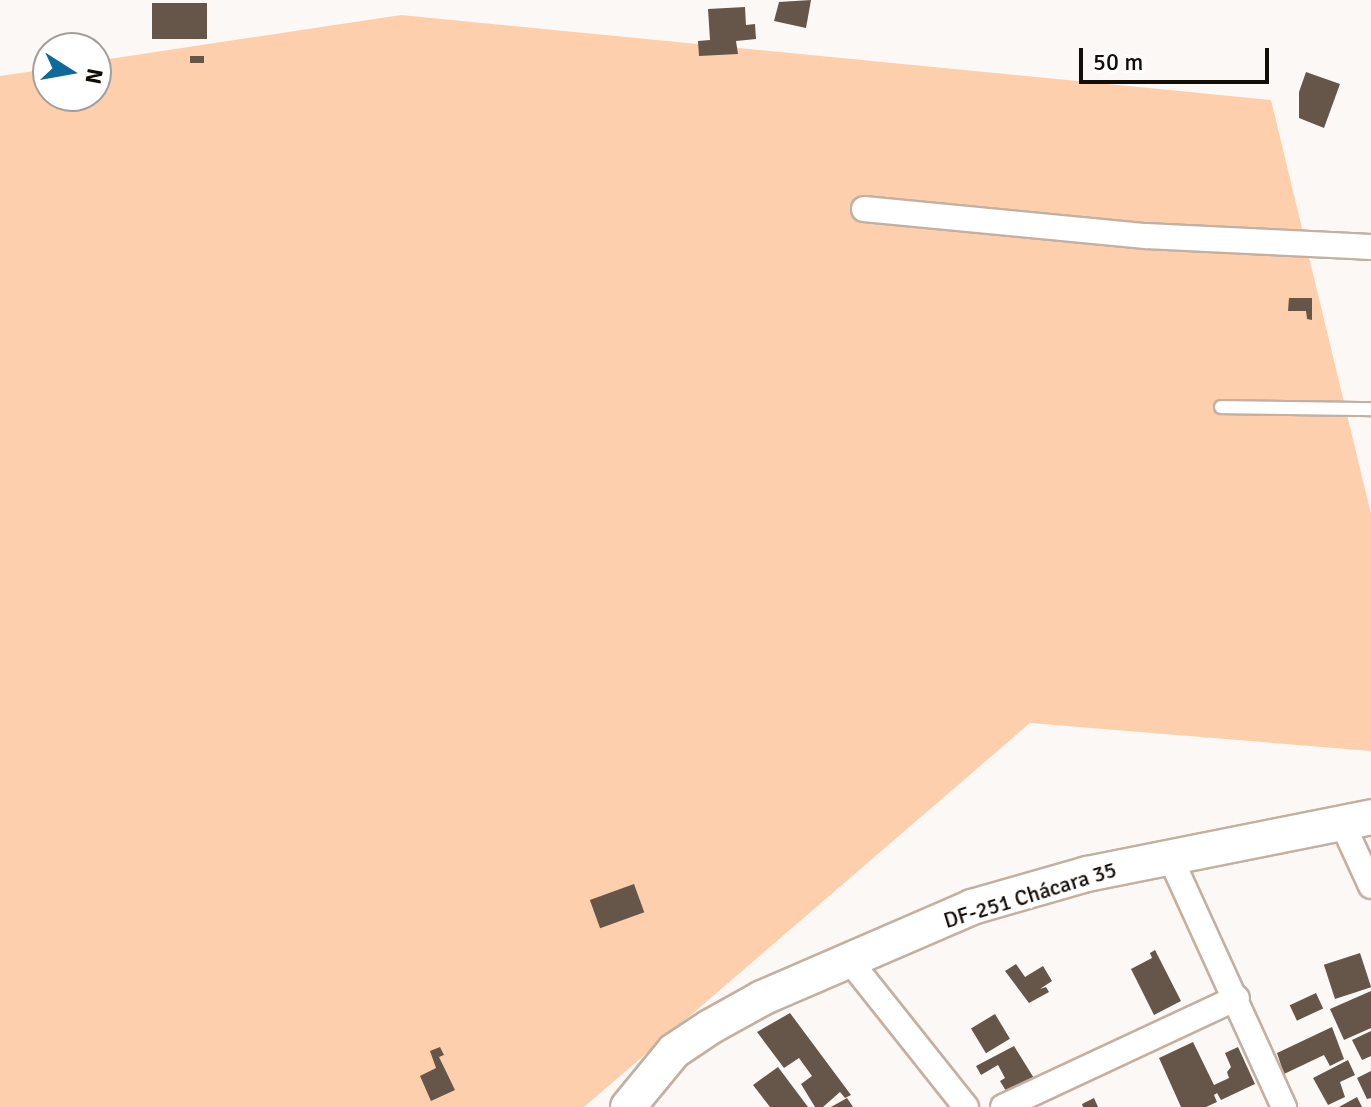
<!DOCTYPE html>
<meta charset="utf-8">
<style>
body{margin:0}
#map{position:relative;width:1371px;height:1107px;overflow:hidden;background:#fcf8f5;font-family:Signika,sans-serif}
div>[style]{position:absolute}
.green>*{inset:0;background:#fdcfac}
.building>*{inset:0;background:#66564a;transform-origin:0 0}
.roads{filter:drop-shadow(2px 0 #c3b0a2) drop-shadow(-2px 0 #c3b0a2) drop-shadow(0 2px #c3b0a2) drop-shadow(0 -2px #c3b0a2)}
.lane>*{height:12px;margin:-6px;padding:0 6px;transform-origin:6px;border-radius:6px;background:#fff}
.street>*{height:24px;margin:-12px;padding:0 12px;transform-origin:12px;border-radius:12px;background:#fff}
.secondary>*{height:34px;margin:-17px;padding:0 17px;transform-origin:17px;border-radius:17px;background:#fff}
span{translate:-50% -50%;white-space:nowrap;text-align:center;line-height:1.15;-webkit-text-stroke:8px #fff;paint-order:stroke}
.street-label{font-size:22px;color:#130d08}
.north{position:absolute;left:32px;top:32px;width:80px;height:80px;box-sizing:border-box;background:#fff;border:2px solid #a19e9c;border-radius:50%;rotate:101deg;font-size:22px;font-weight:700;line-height:32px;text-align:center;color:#130d08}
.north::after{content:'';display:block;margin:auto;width:28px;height:36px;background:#0e6a9a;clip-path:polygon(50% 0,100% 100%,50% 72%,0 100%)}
.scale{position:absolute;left:1079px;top:48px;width:190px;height:36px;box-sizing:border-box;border:4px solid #130d08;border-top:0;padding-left:10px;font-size:24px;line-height:28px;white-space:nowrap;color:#130d08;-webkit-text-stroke:6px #fff;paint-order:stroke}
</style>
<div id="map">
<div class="green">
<div style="clip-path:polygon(401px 15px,1271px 100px,1371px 514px,1371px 751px,1030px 723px,584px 1107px,0 1107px,0 76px,48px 69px,48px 96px,96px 96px,96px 61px)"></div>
</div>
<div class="building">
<div style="clip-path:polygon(811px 0,806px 28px,774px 21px,779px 2px)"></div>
<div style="left:152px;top:3px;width:55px;height:36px"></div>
<div style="clip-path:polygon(745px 7px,746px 25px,755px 24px,756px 39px,736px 41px,738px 54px,699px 56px,698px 41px,710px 40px,708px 9px)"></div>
<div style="left:190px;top:56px;width:14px;height:7px"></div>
<div style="clip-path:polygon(1306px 72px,1340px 84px,1324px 128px,1299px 118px,1299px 92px)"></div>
<div style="clip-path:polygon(1289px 298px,1312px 298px,1312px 320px,1307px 319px,1306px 311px,1288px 311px)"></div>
<div style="left:634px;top:884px;width:30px;height:47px;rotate:70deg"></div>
<div style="clip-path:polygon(1155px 950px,1181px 1001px,1154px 1015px,1131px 969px,1152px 958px,1150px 953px)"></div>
<div style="left:1360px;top:953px;width:36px;height:38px;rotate:72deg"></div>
<div style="clip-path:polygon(1016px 964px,1025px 977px,1043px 966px,1052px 981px,1040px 989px,1046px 987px,1049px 992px,1029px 1003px,1005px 971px)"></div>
<div style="clip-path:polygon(1371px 991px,1371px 1028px,1344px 1040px,1330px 1009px)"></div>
<div style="left:1316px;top:993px;width:17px;height:29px;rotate:65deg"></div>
<div style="clip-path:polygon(790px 1013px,851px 1095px,845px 1098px,840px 1092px,823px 1107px,815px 1107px,801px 1084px,812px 1076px,799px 1058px,784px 1068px,757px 1032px)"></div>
<div style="left:995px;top:1014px;width:29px;height:28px;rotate:59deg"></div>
<div style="clip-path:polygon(1332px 1027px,1344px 1059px,1330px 1066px,1324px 1055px,1284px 1074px,1277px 1053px)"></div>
<div style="clip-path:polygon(1371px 1031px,1371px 1056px,1362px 1060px,1352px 1040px)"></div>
<div style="clip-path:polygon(1193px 1042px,1214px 1085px,1229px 1078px,1227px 1072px,1231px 1067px,1225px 1053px,1238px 1047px,1255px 1084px,1221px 1100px,1217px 1093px,1214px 1095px,1217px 1102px,1206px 1107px,1181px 1107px,1159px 1058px)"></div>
<div style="clip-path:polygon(1014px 1046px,1037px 1083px,1009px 1096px,1000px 1081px,1005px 1078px,998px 1065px,981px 1075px,976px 1066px)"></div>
<div style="clip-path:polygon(440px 1047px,444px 1055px,439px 1057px,455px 1090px,431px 1101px,420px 1076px,436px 1068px,430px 1051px)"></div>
<div style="clip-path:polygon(1348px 1060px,1355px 1075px,1340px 1082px,1345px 1097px,1328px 1105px,1313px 1078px)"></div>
<div style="clip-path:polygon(778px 1067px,808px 1107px,770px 1107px,753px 1085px)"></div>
<div style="clip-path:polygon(1371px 1071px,1371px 1098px,1367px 1099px,1357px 1078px)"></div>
<div style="clip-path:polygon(1357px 1097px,1362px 1107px,1339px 1107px)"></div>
<div style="clip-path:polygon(847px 1098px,853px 1107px,831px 1107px)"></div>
<div style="clip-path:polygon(1094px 1098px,1098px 1107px,1083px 1107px,1082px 1104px)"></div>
</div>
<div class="roads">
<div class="lane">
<div style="left:1221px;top:407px;width:150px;rotate:0.8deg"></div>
</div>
<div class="street">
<div style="left:864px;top:209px;width:283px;rotate:5.5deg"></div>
<div style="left:1146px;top:236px;width:225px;rotate:2.8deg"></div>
<div style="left:1343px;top:825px;width:67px;rotate:65.3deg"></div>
<div style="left:1170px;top:857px;width:275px;rotate:65.5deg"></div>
<div style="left:849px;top:960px;width:188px;rotate:51.5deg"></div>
<div style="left:1003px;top:1107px;width:258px;rotate:-25deg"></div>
</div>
<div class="secondary">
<div style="left:628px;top:1107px;width:72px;rotate:-50.6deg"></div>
<div style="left:674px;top:1051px;width:43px;rotate:-33.7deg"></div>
<div style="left:710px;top:1027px;width:60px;rotate:-29.1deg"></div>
<div style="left:762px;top:998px;width:229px;rotate:-23.4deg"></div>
<div style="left:972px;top:907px;width:120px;rotate:-16deg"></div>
<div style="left:1087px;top:874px;width:290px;rotate:-11.3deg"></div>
</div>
</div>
<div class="street-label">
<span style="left:1030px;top:895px;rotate:-17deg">DF-251 Chácara 35</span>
</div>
<div class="north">N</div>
<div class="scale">50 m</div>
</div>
